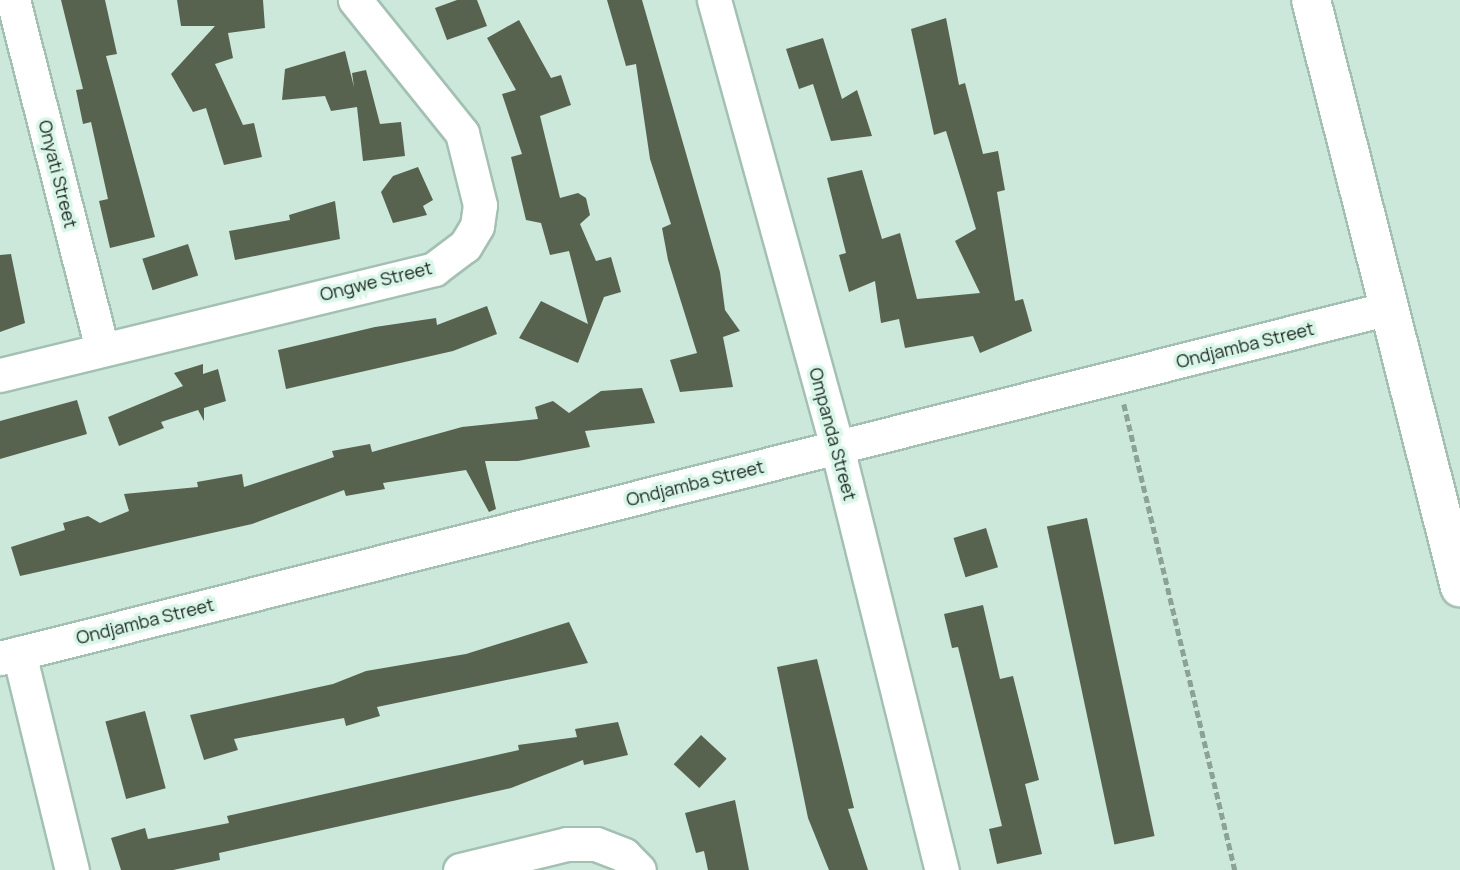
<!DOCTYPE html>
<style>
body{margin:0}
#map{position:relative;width:1460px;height:870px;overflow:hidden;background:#cce8db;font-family:Manrope,sans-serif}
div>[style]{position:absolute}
.building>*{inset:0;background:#57634e;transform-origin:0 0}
.path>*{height:4.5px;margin-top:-2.25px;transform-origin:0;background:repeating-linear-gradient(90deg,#8ca297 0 7px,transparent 0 10.5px)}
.roads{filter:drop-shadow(2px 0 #a4c0b3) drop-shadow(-2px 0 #a4c0b3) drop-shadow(0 2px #a4c0b3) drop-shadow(0 -2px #a4c0b3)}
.minor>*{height:33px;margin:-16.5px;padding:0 16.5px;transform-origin:16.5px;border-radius:16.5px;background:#fff}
.major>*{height:38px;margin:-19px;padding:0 19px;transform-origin:19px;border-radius:19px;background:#fff}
span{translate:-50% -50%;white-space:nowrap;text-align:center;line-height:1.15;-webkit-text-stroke:7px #d9f6e8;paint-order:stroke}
.street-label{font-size:18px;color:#1c2621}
</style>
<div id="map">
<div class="building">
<div style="clip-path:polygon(61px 0,105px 0,117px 54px,106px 56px,155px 237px,110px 248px,99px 201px,108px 199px,91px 122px,83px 124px,76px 90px,83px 89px)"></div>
<div style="clip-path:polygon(177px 0,263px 0,265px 28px,228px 33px,233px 58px,215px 64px,243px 125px,254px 123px,262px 157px,224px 165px,206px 108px,193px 112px,171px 74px,215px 26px,181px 26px)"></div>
<div style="clip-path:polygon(457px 0,477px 0,487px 26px,447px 40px,435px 8px)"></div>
<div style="clip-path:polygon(607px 0,642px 0,720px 272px,725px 310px,740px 331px,723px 337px,733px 387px,680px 392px,670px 360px,697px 353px,668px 260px,662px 228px,671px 224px,650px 159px,636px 64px,626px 66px)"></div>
<div style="clip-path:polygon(946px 18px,959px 85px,965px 83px,983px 154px,998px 151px,1005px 190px,997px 192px,1015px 301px,1023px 299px,1032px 331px,980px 353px,973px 336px,905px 348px,899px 319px,881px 323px,875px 281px,849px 292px,839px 255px,846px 253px,827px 178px,862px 170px,882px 239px,900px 233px,917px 299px,980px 293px,955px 241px,976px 229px,946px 131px,934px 135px,911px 29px)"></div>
<div style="clip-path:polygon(519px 20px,551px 78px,561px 75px,571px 105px,540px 116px,560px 198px,578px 193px,586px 198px,590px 215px,580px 224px,596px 261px,611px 257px,621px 292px,604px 297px,578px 363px,519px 338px,541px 301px,588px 324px,569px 251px,550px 255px,541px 223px,526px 220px,511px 157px,522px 154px,502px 94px,516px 90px,487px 38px)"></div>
<div style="clip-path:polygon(823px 38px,842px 99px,857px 90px,872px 136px,831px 141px,813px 84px,799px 89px,786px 49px)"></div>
<div style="clip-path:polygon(345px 51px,354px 87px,352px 73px,366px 70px,380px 124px,401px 122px,405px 156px,363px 161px,357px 107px,331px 111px,325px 96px,282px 100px,285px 69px)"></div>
<div style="clip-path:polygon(418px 167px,433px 200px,423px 206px,427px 215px,393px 223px,381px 192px,393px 176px)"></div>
<div style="clip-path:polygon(335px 201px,340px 239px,235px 260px,229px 231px,290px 220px,289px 215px)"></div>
<div style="left:188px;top:244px;width:33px;height:48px;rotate:72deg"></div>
<div style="clip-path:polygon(11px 254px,25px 323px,0 332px,0 255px)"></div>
<div style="clip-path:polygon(487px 306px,497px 334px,453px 351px,286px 389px,278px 350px,375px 327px,436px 318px,437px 325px)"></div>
<div style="clip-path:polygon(203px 364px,203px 374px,218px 369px,226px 401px,204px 408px,204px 421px,198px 410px,161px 422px,164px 428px,119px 446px,108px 417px,183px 386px,174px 373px)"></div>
<div style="clip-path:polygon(642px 388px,655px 423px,585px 431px,590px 447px,518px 461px,485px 461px,496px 509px,489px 512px,466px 470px,383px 483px,385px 489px,346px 496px,344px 490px,252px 524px,20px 576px,11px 547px,65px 530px,63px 523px,88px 516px,100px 523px,129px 511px,124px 494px,198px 487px,197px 482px,242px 474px,244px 487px,334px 457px,332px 451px,370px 444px,372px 452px,462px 427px,538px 419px,535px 407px,553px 401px,569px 413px,601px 391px)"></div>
<div style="clip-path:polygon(77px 400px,87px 434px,0 459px,0 421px)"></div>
<div style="left:1087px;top:518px;width:325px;height:41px;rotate:78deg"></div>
<div style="left:986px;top:528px;width:41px;height:34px;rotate:73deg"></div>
<div style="clip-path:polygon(983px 605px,1000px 679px,1013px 676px,1039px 780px,1025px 784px,1042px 854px,997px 864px,989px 829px,1002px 826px,958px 647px,952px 648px,944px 614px)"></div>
<div style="clip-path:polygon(569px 622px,588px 663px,377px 707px,380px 716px,346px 726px,344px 718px,234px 739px,238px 750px,204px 760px,190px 715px,333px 684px,366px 671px,466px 654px)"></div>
<div style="clip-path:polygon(817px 659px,854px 808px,848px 809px,868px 870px,829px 870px,808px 818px,777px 667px)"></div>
<div style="left:145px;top:711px;width:80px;height:41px;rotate:75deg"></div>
<div style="clip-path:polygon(618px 722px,628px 755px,584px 765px,583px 760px,511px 788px,219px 853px,220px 860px,173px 870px,121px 870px,111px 838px,145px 828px,148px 839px,229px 823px,227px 816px,519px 750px,518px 745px,577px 737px,575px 729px)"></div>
<div style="left:701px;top:735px;width:35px;height:40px;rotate:43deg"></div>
<div style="clip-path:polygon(735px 800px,749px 870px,708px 870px,704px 851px,696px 853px,685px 813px)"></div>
</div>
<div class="path">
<div style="left:1124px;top:404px;width:479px;rotate:76.6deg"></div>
</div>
<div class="roads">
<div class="minor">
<div style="left:13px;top:0;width:359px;rotate:75.7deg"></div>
<div style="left:714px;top:0;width:464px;rotate:74.6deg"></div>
<div style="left:837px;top:447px;width:436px;rotate:76.1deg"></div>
<div style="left:0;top:375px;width:447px;rotate:-13.7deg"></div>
<div style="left:434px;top:269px;width:39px;rotate:-37deg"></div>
<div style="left:465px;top:246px;width:23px;rotate:-59deg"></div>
<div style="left:477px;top:226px;width:21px;rotate:-82deg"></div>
<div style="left:480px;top:205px;width:74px;rotate:-104deg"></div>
<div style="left:462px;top:133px;width:171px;rotate:-128.8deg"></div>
<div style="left:19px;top:653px;width:223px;rotate:76.3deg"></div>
<div style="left:0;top:658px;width:1432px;rotate:-14.14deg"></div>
<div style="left:460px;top:870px;width:110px;rotate:-13.7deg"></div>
<div style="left:567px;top:844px;width:29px"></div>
<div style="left:596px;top:844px;width:30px;rotate:21deg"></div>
<div style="left:624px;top:855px;width:21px;rotate:45deg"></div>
</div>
<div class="major">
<div style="left:1311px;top:0;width:606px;rotate:75.76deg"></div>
</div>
</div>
<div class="street-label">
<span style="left:58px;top:174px;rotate:76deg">Onyati Street</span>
<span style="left:376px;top:281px;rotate:-14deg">Ongwe Street</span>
<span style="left:1245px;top:345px;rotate:-14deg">Ondjamba Street</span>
<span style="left:833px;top:434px;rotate:75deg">Ompanda Street</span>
<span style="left:695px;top:483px;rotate:-14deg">Ondjamba Street</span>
<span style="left:145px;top:621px;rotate:-14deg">Ondjamba Street</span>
</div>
</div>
